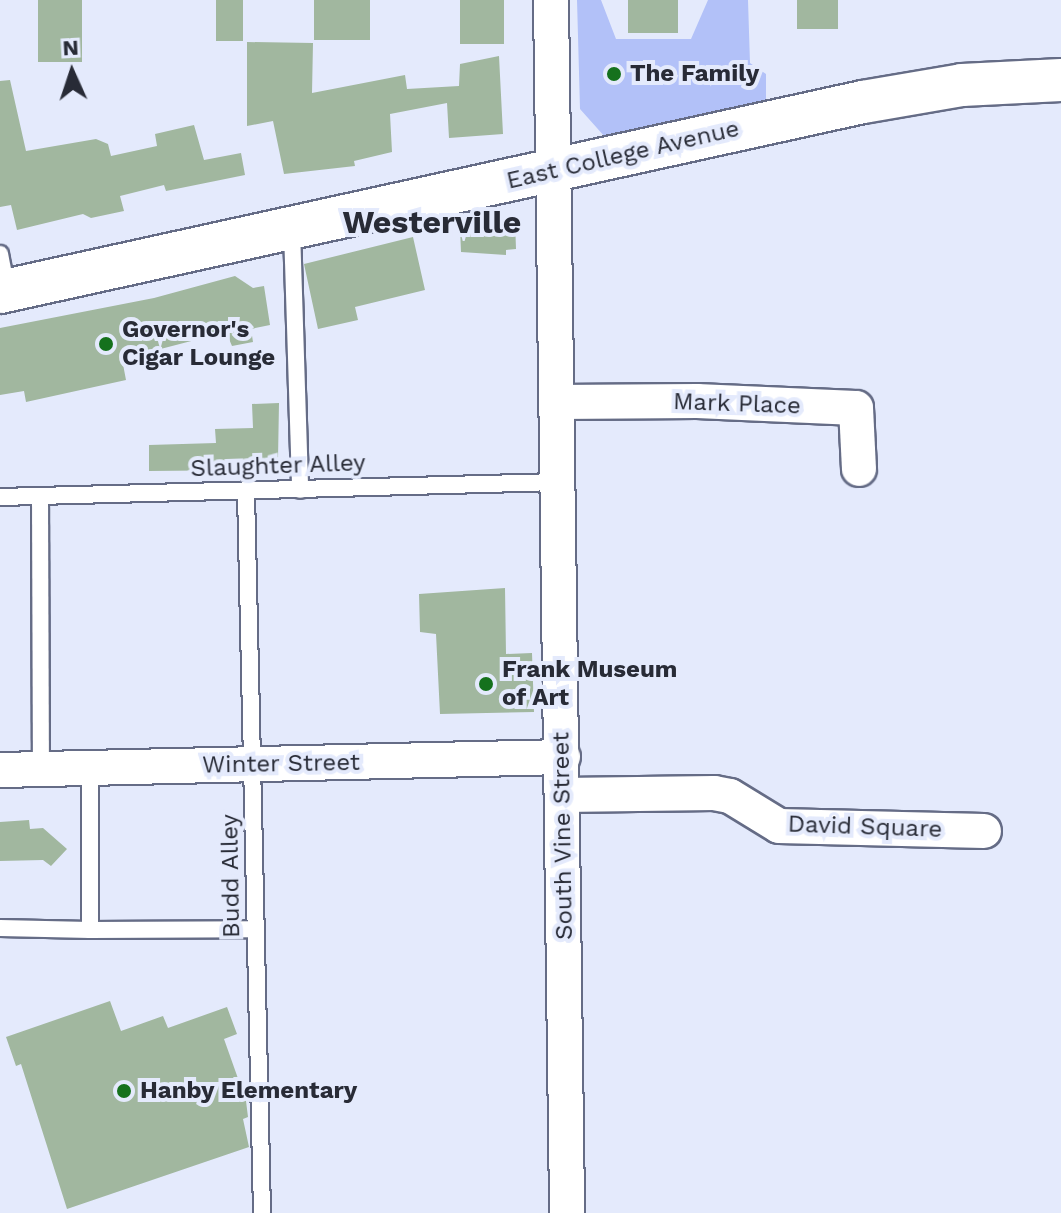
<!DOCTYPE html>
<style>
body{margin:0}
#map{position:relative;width:1061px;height:1213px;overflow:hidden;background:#e4eafc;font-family:"Work Sans",sans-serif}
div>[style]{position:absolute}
.green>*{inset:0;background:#b2c1f8}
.building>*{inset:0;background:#a1b79f;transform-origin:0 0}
.roads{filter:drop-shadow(2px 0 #656c86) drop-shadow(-2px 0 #656c86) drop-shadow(0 2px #656c86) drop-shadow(0 -2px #656c86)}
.service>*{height:16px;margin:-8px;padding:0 8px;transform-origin:8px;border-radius:8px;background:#fff}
.minor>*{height:34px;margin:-17px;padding:0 17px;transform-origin:17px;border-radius:17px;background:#fff}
.tertiary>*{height:42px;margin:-21px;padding:0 21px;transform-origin:21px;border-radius:21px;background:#fff}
.dots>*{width:22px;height:22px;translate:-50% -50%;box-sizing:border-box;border:4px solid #e4eafc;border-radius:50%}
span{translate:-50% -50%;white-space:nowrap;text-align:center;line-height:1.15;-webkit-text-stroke:8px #e4eafc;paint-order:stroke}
.poi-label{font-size:24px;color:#282b36;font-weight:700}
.left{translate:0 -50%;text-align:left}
.street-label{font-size:24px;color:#282b36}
.district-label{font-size:32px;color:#282b36;font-weight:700}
.north{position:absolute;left:32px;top:32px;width:80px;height:80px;-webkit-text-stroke:6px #e4eafc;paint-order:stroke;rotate:357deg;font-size:22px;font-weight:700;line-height:32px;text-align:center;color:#282b36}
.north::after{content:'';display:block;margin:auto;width:28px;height:36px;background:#282b36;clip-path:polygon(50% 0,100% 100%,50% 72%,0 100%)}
</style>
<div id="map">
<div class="green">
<div style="clip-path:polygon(577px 0,601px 0,616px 39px,691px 39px,708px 0,748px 0,750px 63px,766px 74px,766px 104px,605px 137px,580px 109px)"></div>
</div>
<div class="building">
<div style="left:38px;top:0;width:44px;height:62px"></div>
<div style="left:216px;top:0;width:27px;height:41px"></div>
<div style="left:314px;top:0;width:56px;height:40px"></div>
<div style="left:460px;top:0;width:44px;height:44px"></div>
<div style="left:628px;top:0;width:50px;height:33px"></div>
<div style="left:797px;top:0;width:41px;height:29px"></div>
<div style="clip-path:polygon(247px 42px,313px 43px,312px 93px,405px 75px,407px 89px,459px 86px,460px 64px,499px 56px,503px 134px,449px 138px,447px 103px,390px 114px,392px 152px,354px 161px,355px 166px,284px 174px,273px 121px,247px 126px)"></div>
<div style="clip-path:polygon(10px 80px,26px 151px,96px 139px,108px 144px,111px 156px,157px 146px,155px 134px,194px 125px,204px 160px,241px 153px,245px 175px,166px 191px,164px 185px,120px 196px,124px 211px,91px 218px,83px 214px,17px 230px,11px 205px,0 207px,0 81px)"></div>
<div style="clip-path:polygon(506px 217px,515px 220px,516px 249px,506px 250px,506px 255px,461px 252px,460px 228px,472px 227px,473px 218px)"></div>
<div style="clip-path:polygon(413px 237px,425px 290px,355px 307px,358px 320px,318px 329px,304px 264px)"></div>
<div style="clip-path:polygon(235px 276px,253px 288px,264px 286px,270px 325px,251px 329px,253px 342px,232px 346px,226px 332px,122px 359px,126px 380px,26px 402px,24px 391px,0 395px,0 328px,154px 298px)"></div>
<div style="clip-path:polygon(279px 403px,278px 459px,254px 459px,254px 470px,149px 471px,149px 445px,216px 443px,215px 429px,253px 428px,252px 404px)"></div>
<div style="clip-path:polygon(505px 588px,506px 654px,532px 653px,534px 712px,440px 714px,436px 634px,420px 632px,419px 594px)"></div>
<div style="clip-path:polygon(29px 820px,30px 829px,43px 828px,67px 849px,51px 866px,43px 860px,0 861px,0 822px)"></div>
<div style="clip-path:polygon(110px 1001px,121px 1031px,163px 1016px,168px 1028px,227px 1007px,237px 1034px,224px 1039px,246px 1101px,248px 1117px,243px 1119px,249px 1147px,67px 1209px,21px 1064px,16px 1066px,6px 1037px)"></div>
</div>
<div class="roads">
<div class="service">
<div style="left:292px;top:230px;width:260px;rotate:88.2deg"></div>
<div style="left:0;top:254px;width:36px;rotate:79deg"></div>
<div style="left:246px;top:491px;width:722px;rotate:88.73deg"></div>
<div style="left:40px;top:496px;width:272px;rotate:89.8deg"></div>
<div style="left:0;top:497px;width:558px;rotate:-1.54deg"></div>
<div style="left:90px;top:767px;width:163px;rotate:90deg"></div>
<div style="left:90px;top:930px;width:165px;rotate:-0.3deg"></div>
<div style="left:0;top:928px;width:90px;rotate:1.3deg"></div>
</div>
<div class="minor">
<div style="left:551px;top:0;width:1213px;rotate:89.24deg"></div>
<div style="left:557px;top:402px;width:140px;rotate:-0.4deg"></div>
<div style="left:697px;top:401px;width:159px;rotate:2.5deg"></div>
<div style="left:856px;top:408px;width:61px;rotate:87.2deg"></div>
<div style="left:0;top:770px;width:563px;rotate:-1.32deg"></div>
<div style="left:563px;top:795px;width:151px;rotate:-0.8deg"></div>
<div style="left:714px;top:793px;width:16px;rotate:11deg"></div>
<div style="left:730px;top:796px;width:57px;rotate:31.5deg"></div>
<div style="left:779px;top:826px;width:205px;rotate:1.4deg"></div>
</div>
<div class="tertiary">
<div style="left:0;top:292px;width:884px;rotate:-12.42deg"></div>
<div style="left:863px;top:102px;width:100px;rotate:-9.7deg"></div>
<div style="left:962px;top:85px;width:99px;rotate:-2.9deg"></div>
</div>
</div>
<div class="dots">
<div style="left:614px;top:74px;background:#15711d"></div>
<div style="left:106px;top:344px;background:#15711d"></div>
<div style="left:486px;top:684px;background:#15711d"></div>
<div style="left:124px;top:1091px;background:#15711d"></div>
</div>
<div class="poi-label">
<span class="left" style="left:630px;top:74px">The Family</span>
<span class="left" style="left:122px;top:344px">Governor's<br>Cigar Lounge</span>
<span class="left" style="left:502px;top:684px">Frank Museum<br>of Art</span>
<span class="left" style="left:140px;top:1091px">Hanby Elementary</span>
</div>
<div class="street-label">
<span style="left:623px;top:155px;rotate:-13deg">East College Avenue</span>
<span style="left:737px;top:404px;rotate:2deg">Mark Place</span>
<span style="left:278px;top:466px;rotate:-2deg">Slaughter Alley</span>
<span style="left:281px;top:764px;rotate:-1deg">Winter Street</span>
<span style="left:865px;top:827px;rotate:2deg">David Square</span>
<span style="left:563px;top:836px;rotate:-91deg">South Vine Street</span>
<span style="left:231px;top:876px;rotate:-91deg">Budd Alley</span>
</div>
<div class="district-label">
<span style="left:432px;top:222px">Westerville</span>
</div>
<div class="north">N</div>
</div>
